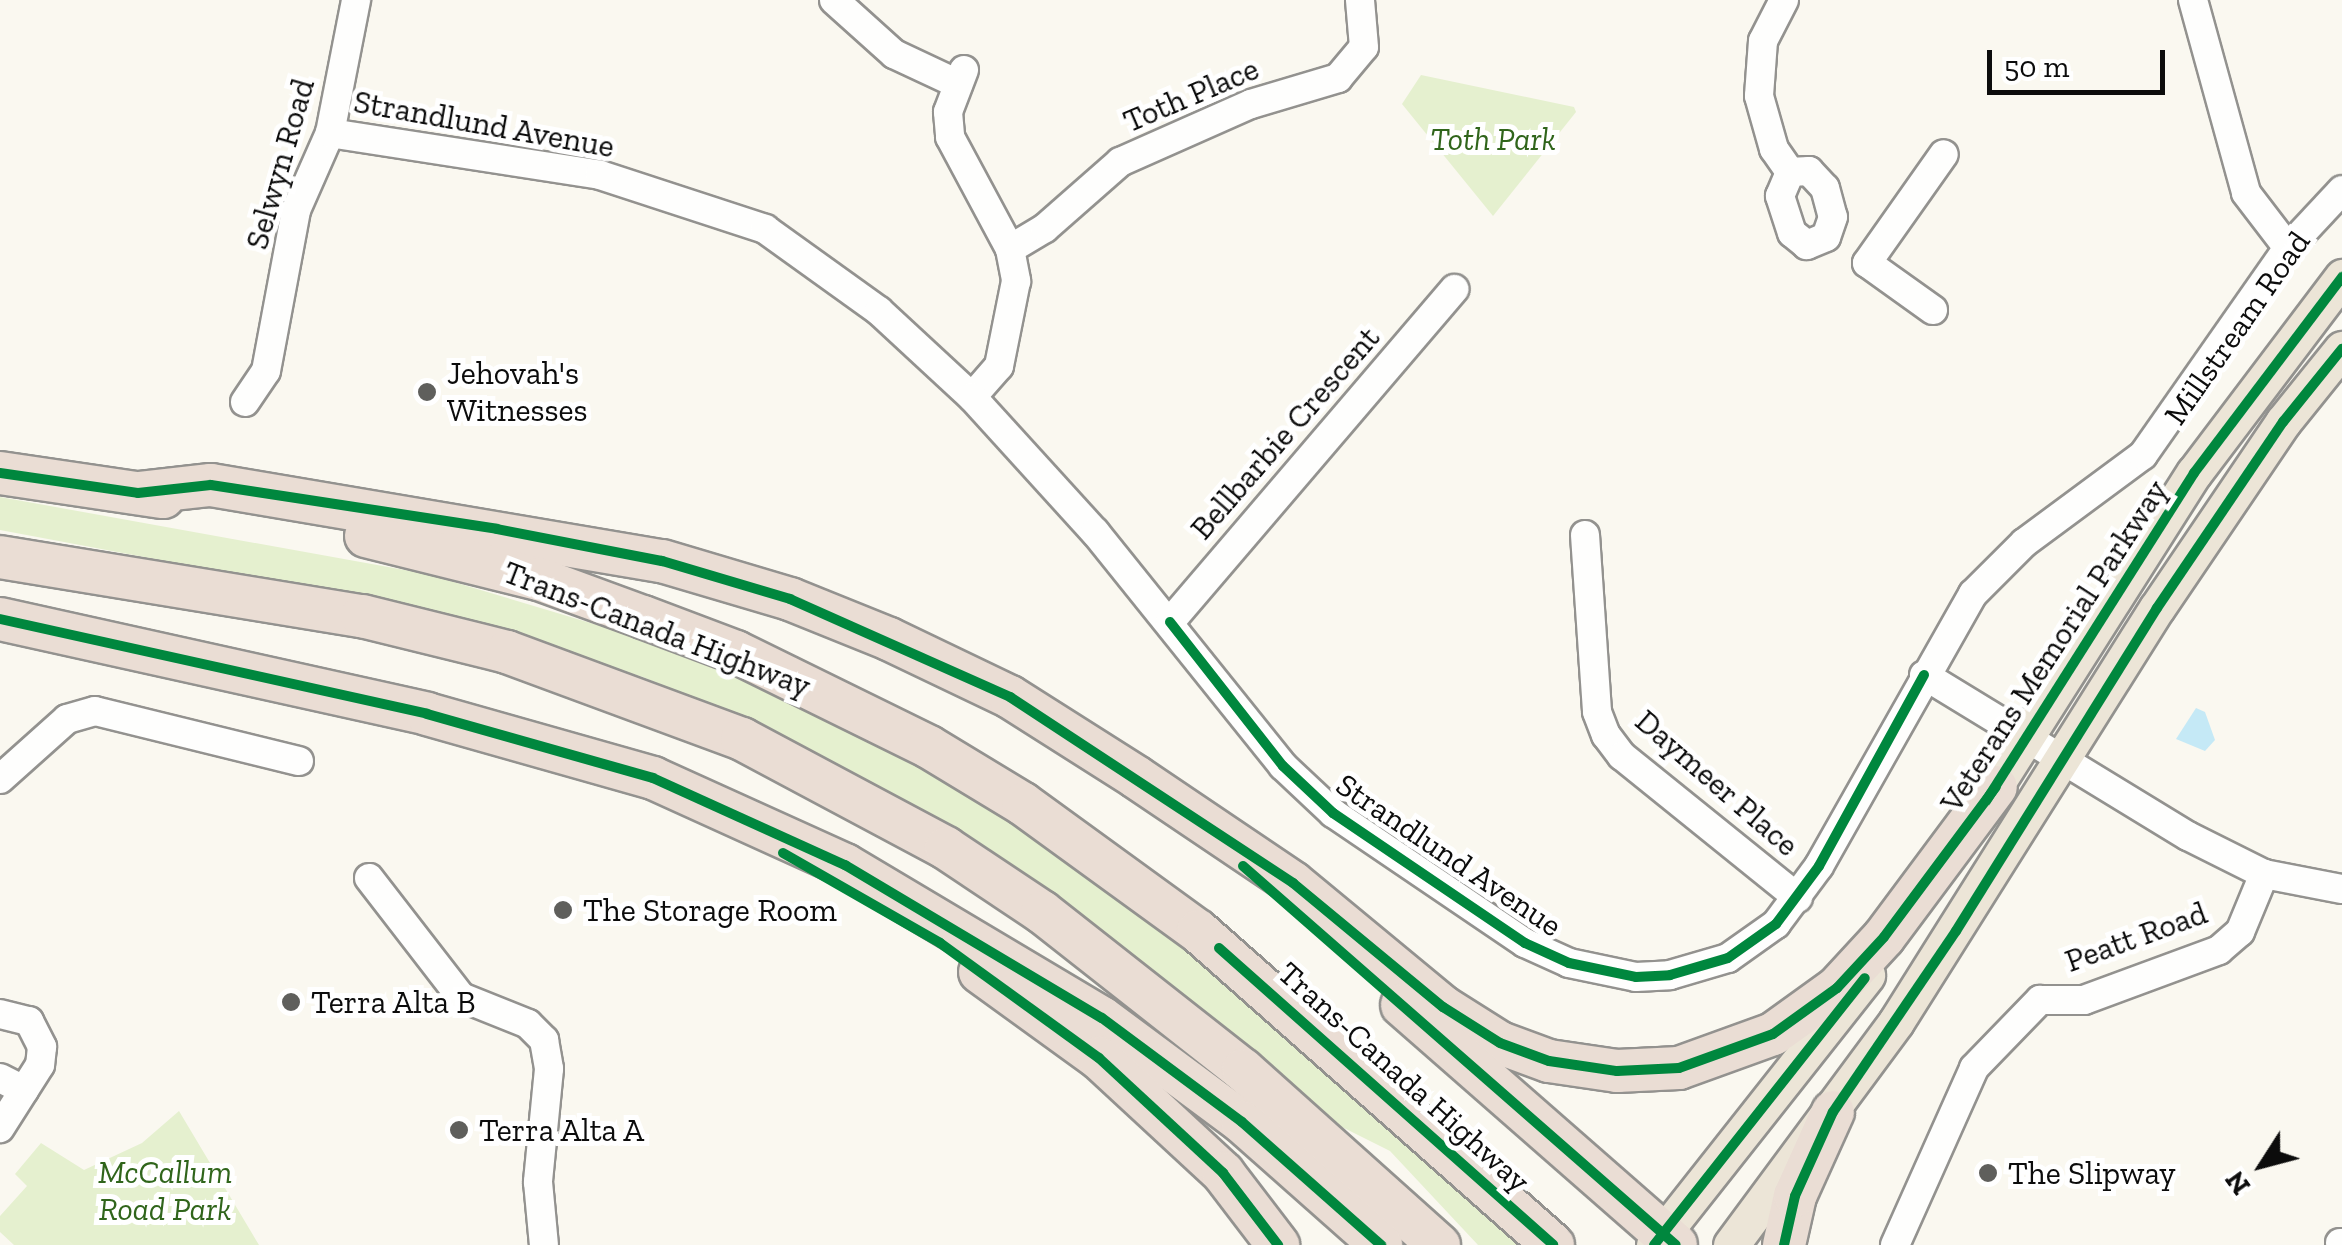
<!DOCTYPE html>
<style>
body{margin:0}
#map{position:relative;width:2342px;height:1245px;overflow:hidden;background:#faf8f0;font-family:"Zilla Slab",serif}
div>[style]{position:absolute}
.green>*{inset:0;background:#e5f0cf}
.water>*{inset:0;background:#c5e9f6}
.roads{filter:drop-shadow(2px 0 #93928f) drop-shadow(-2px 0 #93928f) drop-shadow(0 2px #93928f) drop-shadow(0 -2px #93928f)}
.minor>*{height:28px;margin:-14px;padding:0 14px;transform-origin:14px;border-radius:14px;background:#fefefd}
.major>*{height:35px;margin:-17.5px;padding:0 17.5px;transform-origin:17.5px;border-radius:17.5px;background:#ece5d7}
.highway>*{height:42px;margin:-21px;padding:0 21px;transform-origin:21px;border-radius:21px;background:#eaddd4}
.cycleway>*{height:10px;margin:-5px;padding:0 5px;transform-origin:5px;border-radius:5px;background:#00873e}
.dots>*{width:28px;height:28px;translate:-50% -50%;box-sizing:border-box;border:5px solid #fff;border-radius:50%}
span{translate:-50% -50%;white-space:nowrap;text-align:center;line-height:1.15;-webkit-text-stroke:10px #fff;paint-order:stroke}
.street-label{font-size:32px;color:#0c0c0c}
.park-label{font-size:32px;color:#30651b;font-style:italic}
.poi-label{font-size:32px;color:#0c0c0c}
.left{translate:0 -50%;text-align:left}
.north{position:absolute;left:2212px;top:1115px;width:100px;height:100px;-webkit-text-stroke:8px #fff;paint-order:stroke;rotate:234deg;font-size:28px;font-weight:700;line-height:40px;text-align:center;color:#0c0c0c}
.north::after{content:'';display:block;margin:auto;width:35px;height:45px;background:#0c0c0c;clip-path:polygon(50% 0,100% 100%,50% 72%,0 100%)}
.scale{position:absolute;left:1987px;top:50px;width:178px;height:45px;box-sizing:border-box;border:5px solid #0c0c0c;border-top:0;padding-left:12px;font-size:30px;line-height:35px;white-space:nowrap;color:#0c0c0c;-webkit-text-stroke:8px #fff;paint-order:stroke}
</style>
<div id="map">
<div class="green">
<div style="clip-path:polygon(1421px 75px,1574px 107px,1576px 112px,1493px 216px,1402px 104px)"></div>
<div style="clip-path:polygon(0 497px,427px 574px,674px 648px,823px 711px,997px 809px,1151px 918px,1527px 1245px,1478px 1245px,1390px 1151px,1334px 1123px,1069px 906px,877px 786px,776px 734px,643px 677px,416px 608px,0 530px)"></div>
<div style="clip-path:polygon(179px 1111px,259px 1245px,14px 1245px,0 1232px,0 1216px,27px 1186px,15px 1174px,41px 1143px,84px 1170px,142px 1143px)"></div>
</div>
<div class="water">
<div style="clip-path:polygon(2196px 708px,2205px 712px,2215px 740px,2205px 751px,2176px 739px)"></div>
</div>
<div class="roads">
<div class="minor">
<div style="left:834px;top:0;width:81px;rotate:42deg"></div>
<div style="left:894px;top:54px;width:71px;rotate:25.1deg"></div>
<div style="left:1784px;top:0;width:46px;rotate:117.1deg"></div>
<div style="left:1763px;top:41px;width:55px;rotate:94.2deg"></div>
<div style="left:1759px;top:96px;width:55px;rotate:74.2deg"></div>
<div style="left:1774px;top:149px;width:28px;rotate:55deg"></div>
<div style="left:2193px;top:0;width:200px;rotate:74.6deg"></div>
<div style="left:2246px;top:193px;width:69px;rotate:52.6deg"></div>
<div style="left:964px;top:70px;width:45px;rotate:110.9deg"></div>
<div style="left:948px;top:112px;width:25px;rotate:85deg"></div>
<div style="left:950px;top:137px;width:127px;rotate:61.8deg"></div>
<div style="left:1010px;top:249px;width:33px;rotate:79deg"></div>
<div style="left:1016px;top:281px;width:87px;rotate:101.3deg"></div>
<div style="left:999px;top:366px;width:41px;rotate:131.1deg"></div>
<div style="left:330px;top:133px;width:273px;rotate:8.8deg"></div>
<div style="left:600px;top:175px;width:174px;rotate:18.1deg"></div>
<div style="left:765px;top:229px;width:140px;rotate:35.7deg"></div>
<div style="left:879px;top:311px;width:127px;rotate:42.8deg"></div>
<div style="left:972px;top:397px;width:183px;rotate:47.7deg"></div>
<div style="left:1095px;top:532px;width:300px;rotate:51.2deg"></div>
<div style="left:1283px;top:766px;width:69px;rotate:43.2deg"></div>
<div style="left:1333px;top:813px;width:232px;rotate:34.1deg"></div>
<div style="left:1525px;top:943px;width:48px;rotate:24.4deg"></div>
<div style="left:1569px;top:963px;width:68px;rotate:11.8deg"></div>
<div style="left:1636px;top:977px;width:34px;rotate:-3deg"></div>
<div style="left:1670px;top:975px;width:60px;rotate:-16.3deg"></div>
<div style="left:1728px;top:958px;width:59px;rotate:-35.3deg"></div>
<div style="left:1776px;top:924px;width:72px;rotate:-53.4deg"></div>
<div style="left:1819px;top:866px;width:313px;rotate:-60.5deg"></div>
<div style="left:1973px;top:594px;width:72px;rotate:-45deg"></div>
<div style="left:2024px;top:543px;width:148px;rotate:-36.5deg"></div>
<div style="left:2143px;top:455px;width:253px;rotate:-55deg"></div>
<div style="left:2288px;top:248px;width:79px;rotate:-47deg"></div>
<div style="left:1809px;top:171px;width:23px;rotate:47deg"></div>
<div style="left:1825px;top:188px;width:30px;rotate:75deg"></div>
<div style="left:1833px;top:217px;width:21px;rotate:109deg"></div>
<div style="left:1826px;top:237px;width:21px;rotate:157deg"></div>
<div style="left:1807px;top:245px;width:19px;rotate:-141deg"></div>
<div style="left:1792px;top:233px;width:39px;rotate:-108deg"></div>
<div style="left:1780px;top:196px;width:26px;rotate:-67deg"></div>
<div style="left:1790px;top:172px;width:19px;rotate:-3deg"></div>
<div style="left:1010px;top:249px;width:41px;rotate:-31deg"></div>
<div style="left:1045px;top:228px;width:100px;rotate:-41.3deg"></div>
<div style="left:1120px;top:162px;width:143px;rotate:-23.9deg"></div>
<div style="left:1251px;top:104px;width:91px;rotate:-16.6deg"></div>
<div style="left:1338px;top:78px;width:40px;rotate:-50deg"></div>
<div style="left:1364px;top:47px;width:47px;rotate:-94.9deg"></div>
<div style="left:1933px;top:310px;width:81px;rotate:-144.5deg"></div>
<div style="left:1867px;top:263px;width:133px;rotate:-54.8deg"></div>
<div style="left:245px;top:402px;width:37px;rotate:-56deg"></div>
<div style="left:266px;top:371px;width:164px;rotate:-79.4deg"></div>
<div style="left:296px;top:210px;width:84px;rotate:-66.2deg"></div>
<div style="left:330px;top:133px;width:136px;rotate:-78.9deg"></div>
<div style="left:1585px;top:535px;width:177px;rotate:86.1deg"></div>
<div style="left:1597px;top:712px;width:25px;rotate:69deg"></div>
<div style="left:1606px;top:735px;width:26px;rotate:53deg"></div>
<div style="left:1622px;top:756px;width:226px;rotate:38.9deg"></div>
<div style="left:1170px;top:622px;width:438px;rotate:-49.5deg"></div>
<div style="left:1924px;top:675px;width:309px;rotate:31.4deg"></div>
<div style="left:2188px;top:836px;width:85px;rotate:26.6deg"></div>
<div style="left:2264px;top:874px;width:79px;rotate:10.9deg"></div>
<div style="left:0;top:779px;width:90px;rotate:-41.8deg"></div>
<div style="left:67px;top:719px;width:29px;rotate:-16deg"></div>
<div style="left:95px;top:711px;width:210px;rotate:13.8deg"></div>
<div style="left:369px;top:878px;width:150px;rotate:52.3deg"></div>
<div style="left:461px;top:997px;width:72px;rotate:21.9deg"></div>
<div style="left:528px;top:1024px;width:23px;rotate:45deg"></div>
<div style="left:544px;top:1040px;width:29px;rotate:80deg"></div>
<div style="left:549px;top:1069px;width:114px;rotate:95.6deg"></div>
<div style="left:538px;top:1182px;width:63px;rotate:84.6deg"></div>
<div style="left:0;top:1014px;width:30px;rotate:14deg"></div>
<div style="left:29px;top:1021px;width:29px;rotate:63deg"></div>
<div style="left:42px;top:1047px;width:18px;rotate:96deg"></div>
<div style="left:40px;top:1065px;width:75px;rotate:122.4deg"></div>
<div style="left:0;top:1078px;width:27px;rotate:27deg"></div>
<div style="left:2340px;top:1243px;width:2px"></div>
<div style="left:1895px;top:1245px;width:194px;rotate:-65.9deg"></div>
<div style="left:1974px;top:1068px;width:95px;rotate:-45.9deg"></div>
<div style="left:2040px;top:1000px;width:44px"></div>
<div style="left:2084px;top:1000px;width:144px;rotate:-20.3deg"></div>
<div style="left:2219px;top:950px;width:28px;rotate:-41deg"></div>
<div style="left:2240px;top:932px;width:63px;rotate:-67.5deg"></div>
</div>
<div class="major">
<div style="left:1981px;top:808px;width:397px;rotate:-57.6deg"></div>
<div style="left:2194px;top:473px;width:246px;rotate:-52.9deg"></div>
<div style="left:1654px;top:1245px;width:344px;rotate:-51.7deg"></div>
<div style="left:1731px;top:1245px;width:277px;rotate:-53.5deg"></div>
<div style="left:1896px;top:1022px;width:489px;rotate:-57.8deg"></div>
<div style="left:2157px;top:608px;width:225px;rotate:-55.9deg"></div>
<div style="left:2283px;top:422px;width:94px;rotate:-51.1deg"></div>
</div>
<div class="highway">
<div style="left:0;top:473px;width:165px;rotate:8.4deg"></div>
<div style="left:138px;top:493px;width:73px;rotate:-6.3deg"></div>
<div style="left:211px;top:485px;width:457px;rotate:9.6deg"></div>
<div style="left:662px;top:561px;width:134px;rotate:16.5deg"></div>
<div style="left:790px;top:599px;width:107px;rotate:22deg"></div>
<div style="left:889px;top:639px;width:134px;rotate:25.6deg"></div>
<div style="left:1010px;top:697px;width:149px;rotate:32.4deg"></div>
<div style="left:1136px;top:777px;width:189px;rotate:34deg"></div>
<div style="left:1293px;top:883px;width:195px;rotate:39.6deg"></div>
<div style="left:1443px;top:1007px;width:67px;rotate:32.3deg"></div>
<div style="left:1500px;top:1043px;width:52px;rotate:20.2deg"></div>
<div style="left:1549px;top:1061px;width:69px;rotate:8.4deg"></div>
<div style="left:1617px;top:1071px;width:62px;rotate:-2.8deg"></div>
<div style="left:1679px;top:1068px;width:100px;rotate:-19.9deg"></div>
<div style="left:1773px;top:1034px;width:79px;rotate:-35.7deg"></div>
<div style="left:1837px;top:988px;width:69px;rotate:-47.3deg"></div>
<div style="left:1884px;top:937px;width:187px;rotate:-53.3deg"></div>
<div style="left:366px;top:536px;width:178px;rotate:14deg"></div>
<div style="left:539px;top:579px;width:111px;rotate:20.1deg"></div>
<div style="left:643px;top:617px;width:99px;rotate:20.6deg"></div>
<div style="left:736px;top:652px;width:215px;rotate:26.2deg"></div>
<div style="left:929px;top:747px;width:110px;rotate:31.2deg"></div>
<div style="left:1023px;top:804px;width:216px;rotate:36deg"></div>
<div style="left:1198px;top:931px;width:474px;rotate:41.5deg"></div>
<div style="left:0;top:557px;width:367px;rotate:9.3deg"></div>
<div style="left:362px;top:616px;width:149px;rotate:13.9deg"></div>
<div style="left:507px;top:652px;width:251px;rotate:20.3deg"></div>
<div style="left:742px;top:739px;width:231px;rotate:28.1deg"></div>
<div style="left:946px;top:848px;width:115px;rotate:33.7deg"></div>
<div style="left:1042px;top:912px;width:256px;rotate:38.2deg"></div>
<div style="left:1243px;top:1070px;width:263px;rotate:41.8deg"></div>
<div style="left:0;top:619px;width:437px;rotate:12.5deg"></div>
<div style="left:427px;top:714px;width:235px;rotate:15.8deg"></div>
<div style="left:653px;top:778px;width:211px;rotate:24.4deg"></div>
<div style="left:845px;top:865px;width:299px;rotate:30.8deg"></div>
<div style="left:1102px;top:1018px;width:174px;rotate:36.6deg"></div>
<div style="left:1242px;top:1122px;width:186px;rotate:41.5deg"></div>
<div style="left:980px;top:972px;width:147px;rotate:35.9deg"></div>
<div style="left:1099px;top:1058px;width:169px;rotate:42.8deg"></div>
<div style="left:1223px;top:1173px;width:91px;rotate:52.6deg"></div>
<div style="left:1402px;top:1005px;width:364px;rotate:41.2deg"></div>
<div style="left:1784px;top:1245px;width:50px;rotate:-77.3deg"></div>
<div style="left:1795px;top:1196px;width:92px;rotate:-65.7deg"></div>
</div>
</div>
<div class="cycleway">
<div style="left:0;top:473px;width:139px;rotate:8.2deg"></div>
<div style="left:138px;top:493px;width:73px;rotate:-6.3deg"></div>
<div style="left:211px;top:485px;width:289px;rotate:8.7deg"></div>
<div style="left:497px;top:529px;width:168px;rotate:11deg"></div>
<div style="left:662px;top:561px;width:134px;rotate:16.5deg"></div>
<div style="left:790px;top:599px;width:241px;rotate:24deg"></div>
<div style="left:1010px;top:697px;width:339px;rotate:33.3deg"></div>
<div style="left:1293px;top:883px;width:195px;rotate:39.6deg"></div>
<div style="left:1443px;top:1007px;width:67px;rotate:32.3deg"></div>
<div style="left:1500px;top:1043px;width:52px;rotate:20.2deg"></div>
<div style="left:1549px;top:1061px;width:69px;rotate:8.4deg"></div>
<div style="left:1617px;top:1071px;width:62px;rotate:-2.8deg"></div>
<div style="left:1679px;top:1068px;width:100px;rotate:-19.9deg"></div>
<div style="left:1773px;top:1034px;width:79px;rotate:-35.7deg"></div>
<div style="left:1837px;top:988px;width:69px;rotate:-47.3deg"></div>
<div style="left:1884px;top:937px;width:187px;rotate:-53.3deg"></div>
<div style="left:0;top:619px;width:437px;rotate:12.5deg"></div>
<div style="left:427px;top:714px;width:235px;rotate:15.8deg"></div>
<div style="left:653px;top:778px;width:211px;rotate:24.4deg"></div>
<div style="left:845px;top:865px;width:299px;rotate:30.8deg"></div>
<div style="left:1102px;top:1018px;width:174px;rotate:36.6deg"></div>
<div style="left:1242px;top:1122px;width:186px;rotate:41.5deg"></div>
<div style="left:1170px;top:622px;width:183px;rotate:51.9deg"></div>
<div style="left:1283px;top:766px;width:69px;rotate:43.2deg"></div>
<div style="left:1333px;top:813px;width:232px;rotate:34.1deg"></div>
<div style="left:1525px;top:943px;width:48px;rotate:24.4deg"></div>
<div style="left:1569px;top:963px;width:68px;rotate:11.8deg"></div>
<div style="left:1636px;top:977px;width:34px;rotate:-3deg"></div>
<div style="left:1670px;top:975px;width:60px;rotate:-16.3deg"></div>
<div style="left:1728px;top:958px;width:59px;rotate:-35.3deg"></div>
<div style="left:1776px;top:924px;width:72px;rotate:-53.4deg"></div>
<div style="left:1819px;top:866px;width:218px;rotate:-61.2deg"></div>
<div style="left:1986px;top:801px;width:388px;rotate:-57.6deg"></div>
<div style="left:2194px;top:473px;width:246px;rotate:-52.9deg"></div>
<div style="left:783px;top:853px;width:181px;rotate:29.8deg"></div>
<div style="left:940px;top:943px;width:196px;rotate:35.9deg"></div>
<div style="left:1099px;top:1058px;width:169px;rotate:42.8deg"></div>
<div style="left:1223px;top:1173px;width:91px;rotate:52.6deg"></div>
<div style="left:1243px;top:866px;width:575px;rotate:41.2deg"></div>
<div style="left:1219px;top:948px;width:447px;rotate:41.6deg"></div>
<div style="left:1654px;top:1245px;width:340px;rotate:-51.7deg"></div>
<div style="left:1784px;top:1245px;width:50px;rotate:-77.3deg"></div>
<div style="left:1795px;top:1196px;width:92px;rotate:-65.7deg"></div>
<div style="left:1833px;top:1112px;width:219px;rotate:-55.8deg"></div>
<div style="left:1956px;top:931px;width:380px;rotate:-58.1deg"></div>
<div style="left:2157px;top:608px;width:225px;rotate:-55.9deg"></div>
<div style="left:2283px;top:422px;width:94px;rotate:-51.1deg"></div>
</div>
<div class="dots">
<div style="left:427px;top:392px;background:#5f5f5c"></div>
<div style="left:563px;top:910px;background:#5f5f5c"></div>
<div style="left:291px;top:1002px;background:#5f5f5c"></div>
<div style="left:459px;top:1130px;background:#5f5f5c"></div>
<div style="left:1988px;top:1173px;background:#5f5f5c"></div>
</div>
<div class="street-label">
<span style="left:1191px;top:95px;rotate:-23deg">Toth Place</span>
<span style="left:484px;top:124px;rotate:10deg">Strandlund Avenue</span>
<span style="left:280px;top:164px;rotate:-74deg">Selwyn Road</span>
<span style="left:2237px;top:328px;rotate:-55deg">Millstream Road</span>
<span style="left:1285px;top:433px;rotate:-49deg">Bellbarbie Crescent</span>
<span style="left:657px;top:629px;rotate:21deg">Trans-Canada Highway</span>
<span style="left:2054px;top:646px;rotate:-57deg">Veterans Memorial Parkway</span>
<span style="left:1717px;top:783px;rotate:41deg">Daymeer Place</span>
<span style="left:1449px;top:855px;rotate:34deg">Strandlund Avenue</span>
<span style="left:2136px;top:937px;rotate:-20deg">Peatt Road</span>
<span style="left:1404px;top:1077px;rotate:42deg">Trans-Canada Highway</span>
</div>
<div class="park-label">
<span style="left:1493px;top:139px">Toth Park</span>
<span style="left:165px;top:1191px">McCallum<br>Road Park</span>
</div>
<div class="poi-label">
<span class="left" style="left:447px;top:392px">Jehovah's<br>Witnesses</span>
<span class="left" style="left:583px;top:910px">The Storage Room</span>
<span class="left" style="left:311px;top:1002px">Terra Alta B</span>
<span class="left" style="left:479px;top:1130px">Terra Alta A</span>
<span class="left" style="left:2008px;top:1173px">The Slipway</span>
</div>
<div class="north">N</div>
<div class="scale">50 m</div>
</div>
